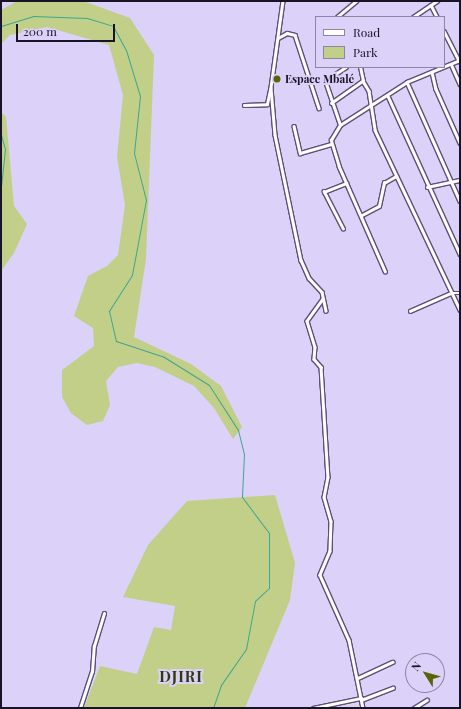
<!DOCTYPE html>
<meta charset="utf-8">
<style>
body{margin:0}
#map{position:relative;width:461px;height:709px;overflow:hidden;background:#dbd1f9;font-family:"Playfair Display",serif}
div>[style]{position:absolute}
.green>*{inset:0;background:#c2cf88}
.stream>*{height:1px;margin:-0.5px;padding:0 0.5px;transform-origin:0.5px;border-radius:0.5px;background:#3ea691}
.roads{filter:drop-shadow(1px 0 #5c4f7a) drop-shadow(-1px 0 #5c4f7a) drop-shadow(0 1px #5c4f7a) drop-shadow(0 -1px #5c4f7a)}
.minor>*{height:2.5px;margin:-1.25px;padding:0 1.25px;transform-origin:1.25px;border-radius:1.25px;background:#fff}
.dots>*{width:11px;height:11px;translate:-50% -50%;box-sizing:border-box;border:2px solid #dbd1f9;border-radius:50%}
span{translate:-50% -50%;white-space:nowrap;text-align:center;line-height:1.15;-webkit-text-stroke:4px #dbd1f9;paint-order:stroke}
.poi-label{font-size:11px;color:#181325;font-weight:700}
.left{translate:0 -50%;text-align:left}
.district-label{font-size:15px;color:#31370f;font-weight:700;letter-spacing:1px}
.frame{position:absolute;inset:0;border:2px solid #181325;pointer-events:none}
.legend{position:absolute;left:315px;top:16px;width:130px;height:52px;box-sizing:border-box;background:#dbd1f9;border:1px solid #8d85a4;margin:0;padding:5px 7px;list-style:none;font-size:12px;color:#181325}
.legend li{display:flex;align-items:center;gap:8px;height:20px}
.legend b{width:20px;border:1px solid #8d85a4}
.north{position:absolute;left:405px;top:653px;width:40px;height:40px;box-sizing:border-box;background:#dbd1f9;border:1px solid #8d85a4;border-radius:50%;rotate:307deg;font-size:11px;font-weight:700;line-height:16px;text-align:center;color:#181325}
.north::after{content:'';display:block;margin:auto;width:14px;height:18px;background:#5a6406;clip-path:polygon(50% 0,100% 100%,50% 72%,0 100%)}
.scale{position:absolute;left:16px;top:24px;width:99px;height:18px;box-sizing:border-box;border:2px solid #181325;border-top:0;padding-left:5px;font-size:12px;line-height:14px;white-space:nowrap;color:#181325;-webkit-text-stroke:3px #dbd1f9;paint-order:stroke}
</style>
<div id="map">
<div class="green">
<div style="clip-path:polygon(17px 1px,83px 1px,130px 18px,154px 55px,146px 259px,134px 337px,191px 364px,221px 386px,242px 427px,233px 439px,214px 408px,194px 386px,155px 367px,137px 363px,118px 367px,106px 381px,110px 405px,103px 421px,87px 425px,71px 413px,62px 397px,62px 370px,94px 346px,93px 328px,74px 316px,88px 276px,107px 266px,118px 255px,125px 205px,117px 157px,123px 95px,109px 45px,47px 27px,10px 35px,1px 44px,1px 10px)"></div>
<div style="clip-path:polygon(1px 112px,6px 117px,14px 206px,27px 224px,14px 253px,1px 271px)"></div>
<div style="clip-path:polygon(275px 495px,295px 563px,290px 600px,245px 708px,84px 708px,100px 666px,137px 674px,154px 627px,171px 630px,175px 606px,123px 597px,148px 545px,187px 501px)"></div>
</div>
<div class="stream">
<div style="left:1px;top:26px;width:34px;rotate:-17deg"></div>
<div style="left:33px;top:16px;width:54px;rotate:2.1deg"></div>
<div style="left:87px;top:18px;width:27px;rotate:17deg"></div>
<div style="left:113px;top:26px;width:27px;rotate:62deg"></div>
<div style="left:126px;top:50px;width:48px;rotate:73.1deg"></div>
<div style="left:140px;top:96px;width:57px;rotate:96deg"></div>
<div style="left:134px;top:153px;width:49px;rotate:75.7deg"></div>
<div style="left:146px;top:200px;width:76px;rotate:100.6deg"></div>
<div style="left:132px;top:275px;width:43px;rotate:122.6deg"></div>
<div style="left:109px;top:311px;width:31px;rotate:77deg"></div>
<div style="left:116px;top:341px;width:51px;rotate:18.4deg"></div>
<div style="left:164px;top:357px;width:53px;rotate:31.9deg"></div>
<div style="left:209px;top:385px;width:54px;rotate:57.2deg"></div>
<div style="left:238px;top:430px;width:25px;rotate:76deg"></div>
<div style="left:244px;top:454px;width:43px;rotate:92.7deg"></div>
<div style="left:242px;top:497px;width:45px;rotate:53.1deg"></div>
<div style="left:269px;top:533px;width:55px;rotate:90deg"></div>
<div style="left:269px;top:588px;width:19px;rotate:137deg"></div>
<div style="left:255px;top:601px;width:49px;rotate:100.6deg"></div>
<div style="left:246px;top:649px;width:44px;rotate:124.8deg"></div>
<div style="left:221px;top:685px;width:24px;rotate:109deg"></div>
<div style="left:1px;top:135px;width:15px;rotate:74deg"></div>
<div style="left:5px;top:149px;width:36px;rotate:96deg"></div>
</div>
<div class="roads">
<div class="minor">
<div style="left:283px;top:1px;width:88px;rotate:97.9deg"></div>
<div style="left:271px;top:88px;width:47px;rotate:85.1deg"></div>
<div style="left:275px;top:135px;width:128px;rotate:78.3deg"></div>
<div style="left:301px;top:260px;width:20px;rotate:66deg"></div>
<div style="left:309px;top:278px;width:19px;rotate:47deg"></div>
<div style="left:322px;top:292px;width:19px;rotate:78deg"></div>
<div style="left:431px;top:5px;width:13px;rotate:63deg"></div>
<div style="left:337px;top:17px;width:25px;rotate:-40deg"></div>
<div style="left:413px;top:17px;width:29px;rotate:-34deg"></div>
<div style="left:444px;top:31px;width:34px;rotate:63deg"></div>
<div style="left:278px;top:38px;width:10px;rotate:-29deg"></div>
<div style="left:287px;top:33px;width:8px;rotate:14deg"></div>
<div style="left:295px;top:35px;width:77px;rotate:71.8deg"></div>
<div style="left:452px;top:66px;width:20px;rotate:66deg"></div>
<div style="left:432px;top:72px;width:17px;rotate:77deg"></div>
<div style="left:436px;top:89px;width:59px;rotate:66deg"></div>
<div style="left:363px;top:81px;width:12px;rotate:59deg"></div>
<div style="left:369px;top:91px;width:39px;rotate:81deg"></div>
<div style="left:375px;top:130px;width:199px;rotate:64.7deg"></div>
<div style="left:407px;top:82px;width:130px;rotate:66deg"></div>
<div style="left:388px;top:96px;width:174px;rotate:65.5deg"></div>
<div style="left:331px;top:103px;width:39px;rotate:-35deg"></div>
<div style="left:363px;top:81px;width:14px;rotate:-102deg"></div>
<div style="left:244px;top:105px;width:23px;rotate:-2deg"></div>
<div style="left:267px;top:104px;width:14px;rotate:-78deg"></div>
<div style="left:340px;top:125px;width:46px;rotate:-108.8deg"></div>
<div style="left:325px;top:81px;width:25px;rotate:-34deg"></div>
<div style="left:294px;top:126px;width:28px;rotate:77deg"></div>
<div style="left:300px;top:153px;width:32px;rotate:-16deg"></div>
<div style="left:427px;top:187px;width:34px;rotate:-12deg"></div>
<div style="left:362px;top:215px;width:19px;rotate:-28deg"></div>
<div style="left:379px;top:206px;width:24px;rotate:-78deg"></div>
<div style="left:384px;top:183px;width:14px;rotate:-30deg"></div>
<div style="left:343px;top:229px;width:42px;rotate:-117.2deg"></div>
<div style="left:324px;top:192px;width:24px;rotate:-22deg"></div>
<div style="left:385px;top:272px;width:115px;rotate:-113.7deg"></div>
<div style="left:339px;top:167px;width:28px;rotate:-107deg"></div>
<div style="left:331px;top:140px;width:17px;rotate:-59deg"></div>
<div style="left:340px;top:125px;width:80px;rotate:-32.7deg"></div>
<div style="left:407px;top:82px;width:57px;rotate:-22.5deg"></div>
<div style="left:323px;top:299px;width:27px;rotate:126deg"></div>
<div style="left:307px;top:321px;width:27px;rotate:73deg"></div>
<div style="left:315px;top:347px;width:12px;rotate:95deg"></div>
<div style="left:314px;top:359px;width:11px;rotate:49deg"></div>
<div style="left:321px;top:367px;width:110px;rotate:86.4deg"></div>
<div style="left:328px;top:477px;width:20px;rotate:101deg"></div>
<div style="left:324px;top:497px;width:25px;rotate:74deg"></div>
<div style="left:331px;top:521px;width:30px;rotate:92deg"></div>
<div style="left:330px;top:551px;width:26px;rotate:113deg"></div>
<div style="left:320px;top:575px;width:71px;rotate:66deg"></div>
<div style="left:349px;top:640px;width:69px;rotate:78.4deg"></div>
<div style="left:410px;top:311px;width:45px;rotate:-23.7deg"></div>
<div style="left:451px;top:293px;width:9px"></div>
<div style="left:358px;top:678px;width:38px;rotate:-25deg"></div>
<div style="left:361px;top:700px;width:34px;rotate:-21deg"></div>
<div style="left:80px;top:708px;width:38px;rotate:-72deg"></div>
<div style="left:92px;top:672px;width:26px;rotate:-86deg"></div>
<div style="left:94px;top:646px;width:34px;rotate:-73deg"></div>
<div style="left:313px;top:708px;width:49px;rotate:-11.8deg"></div>
<div style="left:414px;top:708px;width:15px;rotate:-32deg"></div>
</div>
</div>
<div class="dots">
<div style="left:277px;top:79px;background:#5a6406"></div>
</div>
<div class="poi-label">
<span class="left" style="left:285px;top:79px">Espace Mbalé</span>
</div>
<div class="district-label">
<span style="left:181px;top:677px">DJIRI</span>
</div>
<div class="frame"></div>
<ul class="legend">
<li><b style="height:5px;background:#fff"></b>Road</li>
<li><b style="height:11px;background:#c2cf88"></b>Park</li>
</ul>
<div class="north">N</div>
<div class="scale">200 m</div>
</div>
